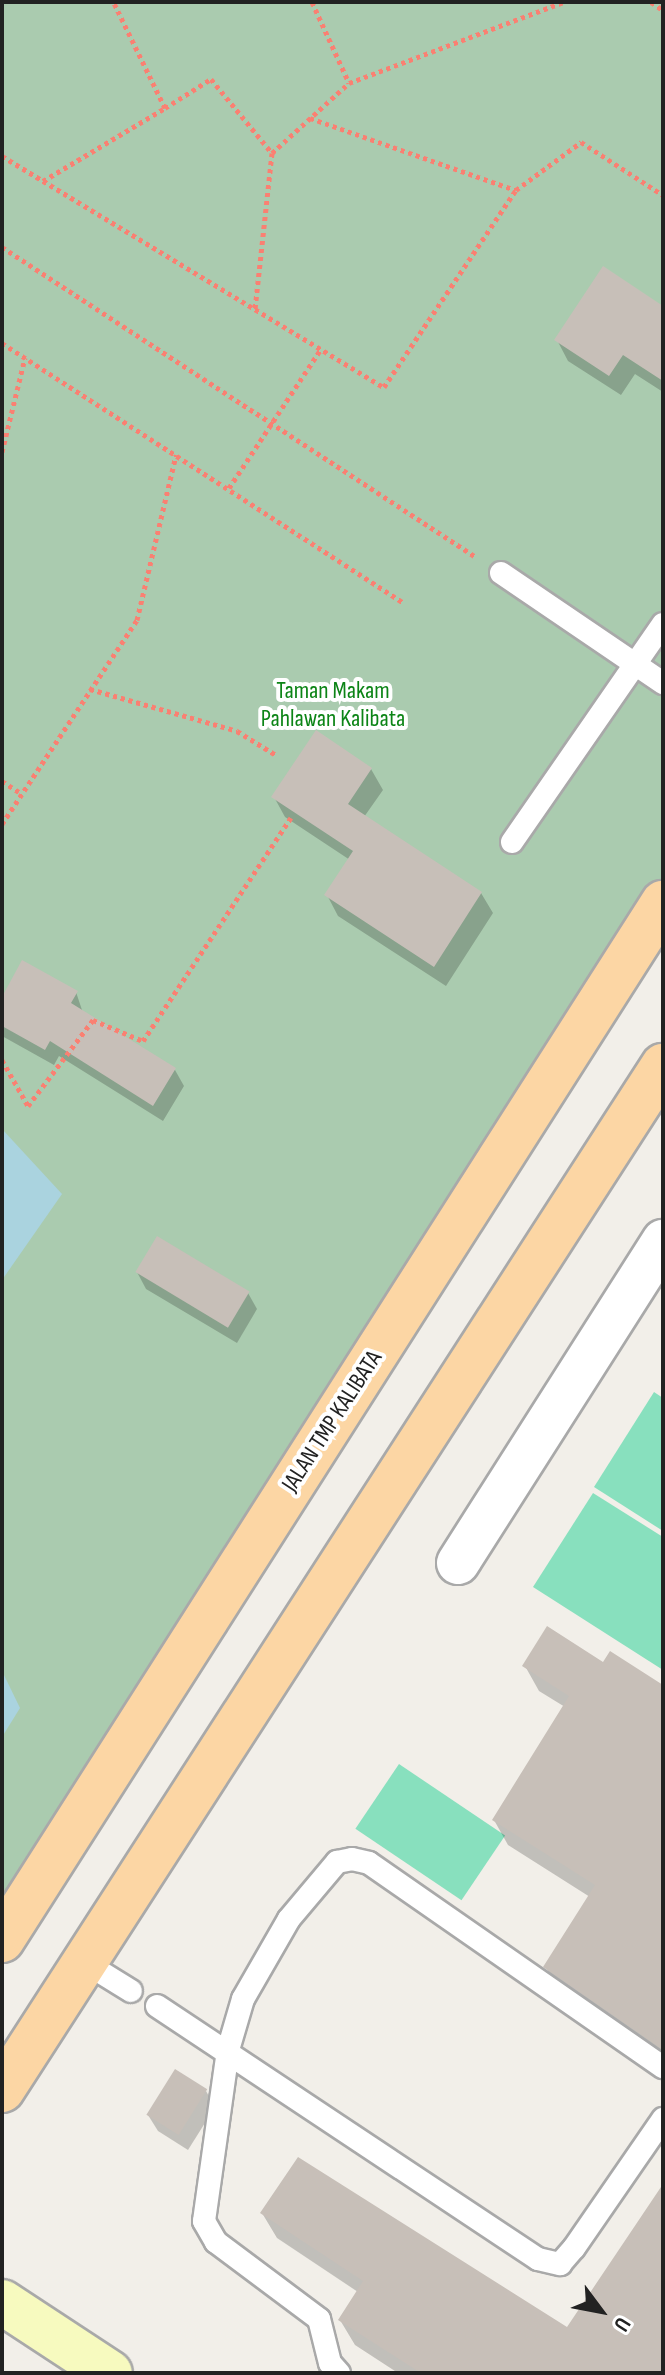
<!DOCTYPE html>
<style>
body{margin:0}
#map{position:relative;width:665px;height:2375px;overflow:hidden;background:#f2efe9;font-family:"Sofia Sans Condensed",sans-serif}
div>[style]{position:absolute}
.cemetery>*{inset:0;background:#aacbaf}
.pitch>*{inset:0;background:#88e0be;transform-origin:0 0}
.water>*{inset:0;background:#aad3df}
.shadow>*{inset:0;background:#0003}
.building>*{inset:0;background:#c7bfb8;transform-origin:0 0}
.path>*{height:5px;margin-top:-2.5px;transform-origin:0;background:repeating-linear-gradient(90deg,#fa8072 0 4px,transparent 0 8px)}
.roads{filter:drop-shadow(2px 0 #a9a9a9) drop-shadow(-2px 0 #a9a9a9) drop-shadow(0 2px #a9a9a9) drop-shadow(0 -2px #a9a9a9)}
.lane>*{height:22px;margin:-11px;padding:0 11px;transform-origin:11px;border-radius:11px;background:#fff}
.street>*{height:42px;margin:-21px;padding:0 21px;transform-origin:21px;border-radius:21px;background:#fff}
.secondary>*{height:44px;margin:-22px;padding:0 22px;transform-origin:22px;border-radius:22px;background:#f7fabf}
.primary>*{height:44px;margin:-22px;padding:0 22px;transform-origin:22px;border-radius:22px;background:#fcd6a4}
span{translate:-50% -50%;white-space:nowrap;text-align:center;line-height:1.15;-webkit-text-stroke:8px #fff;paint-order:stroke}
.park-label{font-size:24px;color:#0c8416}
.street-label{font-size:24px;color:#222}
.frame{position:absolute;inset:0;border:4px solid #222;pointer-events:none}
.north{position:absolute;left:561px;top:2271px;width:80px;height:80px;-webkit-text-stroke:6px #fff;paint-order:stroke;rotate:122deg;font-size:22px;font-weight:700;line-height:32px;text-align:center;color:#222}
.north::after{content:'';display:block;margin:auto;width:28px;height:36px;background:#222;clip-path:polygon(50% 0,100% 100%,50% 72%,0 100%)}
</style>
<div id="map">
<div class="cemetery">
<div style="clip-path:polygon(2px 2px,663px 2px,663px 903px,2px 1940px)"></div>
</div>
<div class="pitch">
<div style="clip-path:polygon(654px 1392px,663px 1398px,663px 1531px,594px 1487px)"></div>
<div style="clip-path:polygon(593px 1493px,663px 1537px,663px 1670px,533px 1587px)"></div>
<div style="left:399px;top:1764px;width:128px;height:78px;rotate:34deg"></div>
</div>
<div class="water">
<div style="clip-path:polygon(2px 1129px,62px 1194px,2px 1280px)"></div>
<div style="clip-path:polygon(2px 1671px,20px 1708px,2px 1737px)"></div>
</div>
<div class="shadow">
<div style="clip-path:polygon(663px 308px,663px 392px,635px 374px,621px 395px,568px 361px,557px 340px)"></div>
<div style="clip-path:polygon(371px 769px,383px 790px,364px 817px,481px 893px,493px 913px,446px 986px,338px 916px,327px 895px,350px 860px,285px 817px,274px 797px)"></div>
<div style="clip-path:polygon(76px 992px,83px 1013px,175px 1070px,184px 1086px,163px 1121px,59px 1056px,54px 1065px,2px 1036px,2px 1001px)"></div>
<div style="clip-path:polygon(137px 1272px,248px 1293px,257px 1309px,237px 1343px,146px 1289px)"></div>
<div style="clip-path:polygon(604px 1665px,663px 1687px,663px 2063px,560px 1992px,546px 1967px,590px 1897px,508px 1845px,494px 1820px,565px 1707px,539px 1691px,525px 1666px)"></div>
<div style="clip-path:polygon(206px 2091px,215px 2107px,188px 2150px,158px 2131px,148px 2115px)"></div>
<div style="clip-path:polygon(663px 2189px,663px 2373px,398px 2373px,355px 2345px,340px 2320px,358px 2292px,277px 2238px,262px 2213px,567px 2330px)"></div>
</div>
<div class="building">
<div style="clip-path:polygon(603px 266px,663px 306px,663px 381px,623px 355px,609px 376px,554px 340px)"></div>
<div style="clip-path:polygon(316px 730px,372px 768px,348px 804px,482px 892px,434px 967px,324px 895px,353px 851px,271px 797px)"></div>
<div style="clip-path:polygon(22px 960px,78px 991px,71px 1003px,176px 1068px,153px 1106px,50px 1041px,45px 1050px,2px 1026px,2px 997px)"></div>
<div style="left:157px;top:1236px;width:108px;height:42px;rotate:31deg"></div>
<div style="clip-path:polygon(547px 1626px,603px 1662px,610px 1651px,663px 1685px,663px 2050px,543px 1967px,595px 1885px,492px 1820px,569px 1696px,522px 1666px)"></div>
<div style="left:175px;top:2069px;width:38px;height:54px;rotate:32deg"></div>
<div style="clip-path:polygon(298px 2157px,567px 2327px,663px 2184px,663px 2373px,421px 2373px,338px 2320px,363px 2281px,260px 2213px)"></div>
</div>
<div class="path">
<div style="left:312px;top:2px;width:89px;rotate:65.4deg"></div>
<div style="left:349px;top:83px;width:229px;rotate:-20.7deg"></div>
<div style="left:651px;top:2px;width:14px;rotate:34deg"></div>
<div style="left:165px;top:108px;width:54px;rotate:-32.2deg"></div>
<div style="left:211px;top:79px;width:96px;rotate:50.5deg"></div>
<div style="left:272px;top:153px;width:157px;rotate:96.2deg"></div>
<div style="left:310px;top:118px;width:218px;rotate:19.3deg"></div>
<div style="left:516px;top:190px;width:81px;rotate:-36.4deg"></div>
<div style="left:581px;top:142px;width:98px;rotate:32.9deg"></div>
<div style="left:272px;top:153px;width:104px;rotate:-42.3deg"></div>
<div style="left:2px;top:156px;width:446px;rotate:31.2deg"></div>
<div style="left:384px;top:387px;width:237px;rotate:-56.2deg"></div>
<div style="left:43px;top:181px;width:142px;rotate:-30.9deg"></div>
<div style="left:165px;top:108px;width:117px;rotate:-115.9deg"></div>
<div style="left:2px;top:247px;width:566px;rotate:33.19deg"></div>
<div style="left:2px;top:343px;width:477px;rotate:32.9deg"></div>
<div style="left:2px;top:452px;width:97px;rotate:-76.3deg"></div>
<div style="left:229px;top:488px;width:167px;rotate:-56.5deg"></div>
<div style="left:90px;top:689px;width:153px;rotate:15.9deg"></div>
<div style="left:237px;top:731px;width:46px;rotate:31.6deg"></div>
<div style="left:2px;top:781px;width:20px;rotate:33deg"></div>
<div style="left:2px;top:824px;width:245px;rotate:-56.5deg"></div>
<div style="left:137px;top:620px;width:170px;rotate:-76.7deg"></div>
<div style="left:2px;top:1060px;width:53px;rotate:60.5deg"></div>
<div style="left:28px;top:1106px;width:108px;rotate:-52.9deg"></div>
<div style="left:93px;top:1020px;width:54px;rotate:22.8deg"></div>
<div style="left:143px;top:1041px;width:268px;rotate:-56.5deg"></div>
</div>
<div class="roads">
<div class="lane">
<div style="left:501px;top:573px;width:196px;rotate:34.2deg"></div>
<div style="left:512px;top:842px;width:265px;rotate:-55.3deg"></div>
<div style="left:84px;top:1962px;width:55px;rotate:31.7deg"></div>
<div style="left:157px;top:2006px;width:457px;rotate:33.6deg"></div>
<div style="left:538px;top:2259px;width:23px;rotate:13deg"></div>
<div style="left:560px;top:2264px;width:21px;rotate:-49deg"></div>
<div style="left:574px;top:2248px;width:157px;rotate:-55.4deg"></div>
<div style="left:339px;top:2373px;width:13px;rotate:-132deg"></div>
<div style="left:330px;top:2363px;width:45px;rotate:-104deg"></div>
<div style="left:319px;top:2319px;width:129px;rotate:-143.2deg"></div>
<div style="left:216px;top:2242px;width:24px;rotate:-120deg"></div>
<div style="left:204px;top:2221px;width:173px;rotate:-82deg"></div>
<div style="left:228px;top:2050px;width:53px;rotate:-73.6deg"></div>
<div style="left:243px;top:1999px;width:92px;rotate:-60.1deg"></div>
<div style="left:289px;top:1919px;width:75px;rotate:-49.9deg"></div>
<div style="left:337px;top:1862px;width:15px;rotate:-11deg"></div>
<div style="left:352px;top:1859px;width:17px;rotate:13deg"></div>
<div style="left:369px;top:1863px;width:358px;rotate:34.8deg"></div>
</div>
<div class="street">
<div style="left:458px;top:1563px;width:382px;rotate:-57.5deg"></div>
</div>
<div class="secondary">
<div style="left:2px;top:2302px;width:129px;rotate:33.3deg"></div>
</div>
<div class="primary">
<div style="left:2px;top:1940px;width:1230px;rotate:-57.49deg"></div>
<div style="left:2px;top:2090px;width:1219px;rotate:-57.16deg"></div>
</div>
</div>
<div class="park-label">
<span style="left:333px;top:705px">Taman Makam<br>Pahlawan Kalibata</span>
</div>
<div class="street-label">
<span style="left:332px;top:1421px;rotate:-57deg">JALAN TMP KALIBATA</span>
</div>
<div class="frame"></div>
<div class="north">U</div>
</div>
